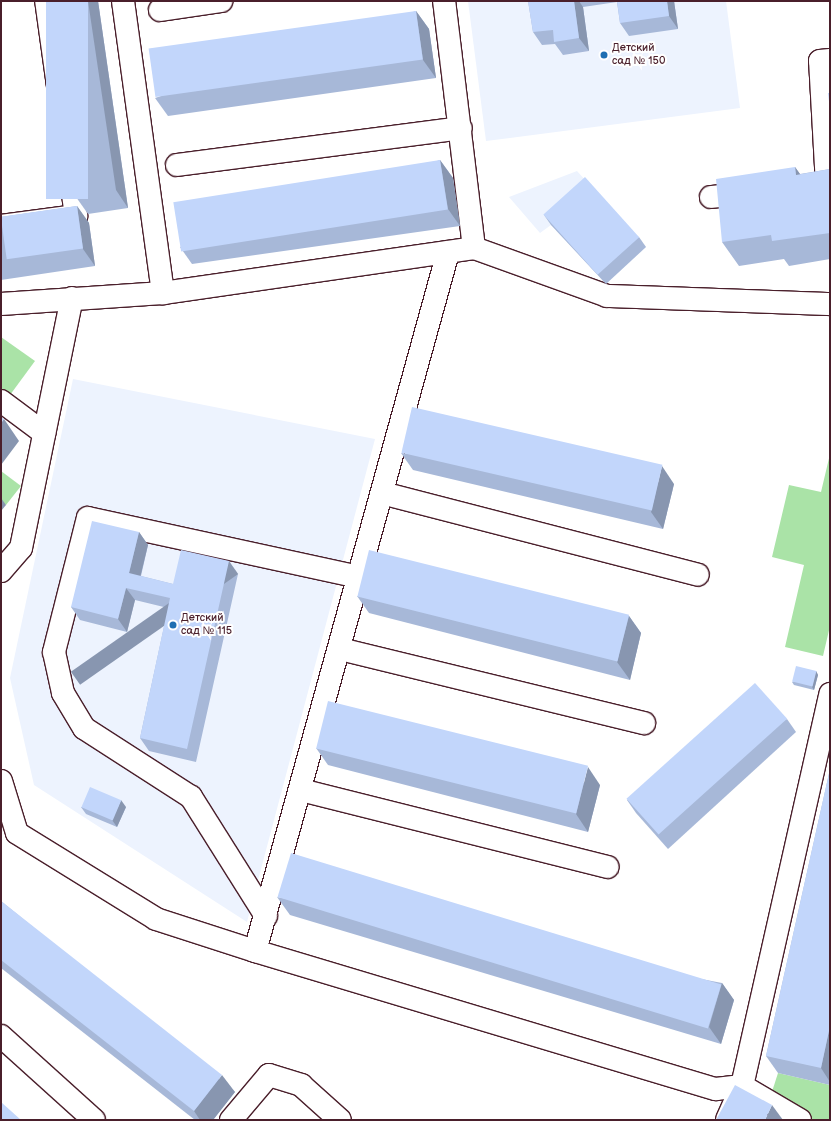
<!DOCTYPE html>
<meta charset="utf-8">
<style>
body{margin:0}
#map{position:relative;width:831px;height:1121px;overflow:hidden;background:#fff;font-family:"Balsamiq Sans",sans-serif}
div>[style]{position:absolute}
.built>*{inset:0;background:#edf3fe}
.green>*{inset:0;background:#aae3a7}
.roads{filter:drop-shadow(1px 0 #4a1f2b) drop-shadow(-1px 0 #4a1f2b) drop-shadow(0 1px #4a1f2b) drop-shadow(0 -1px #4a1f2b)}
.minor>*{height:22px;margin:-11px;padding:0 11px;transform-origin:11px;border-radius:11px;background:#fff}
.wall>*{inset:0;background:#a7b8d8}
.shaded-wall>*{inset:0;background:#8896b0;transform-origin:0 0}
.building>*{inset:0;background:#c2d6fb;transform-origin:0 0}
.dots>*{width:11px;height:11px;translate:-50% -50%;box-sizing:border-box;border:2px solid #fff;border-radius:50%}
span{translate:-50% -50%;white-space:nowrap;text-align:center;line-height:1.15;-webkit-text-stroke:4px #fff;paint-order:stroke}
.poi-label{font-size:11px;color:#4a1f2b}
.left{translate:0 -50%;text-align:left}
.frame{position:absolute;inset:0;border:2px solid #4a1f2b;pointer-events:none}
</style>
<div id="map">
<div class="built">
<div style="clip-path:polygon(468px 1px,726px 1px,740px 108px,486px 141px)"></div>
<div style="clip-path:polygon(577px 171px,646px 247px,606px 284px,551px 225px,540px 233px,509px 197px)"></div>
<div style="clip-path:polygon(73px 379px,375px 439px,247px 922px,34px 785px,10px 678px)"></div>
</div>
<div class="green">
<div style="clip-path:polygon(1px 337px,35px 361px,10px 395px,1px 388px)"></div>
<div style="clip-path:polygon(830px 454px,830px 626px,823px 656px,785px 647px,804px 565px,772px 557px,789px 485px,821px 492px)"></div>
<div style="clip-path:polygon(1px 471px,21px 486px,6px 505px,1px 501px)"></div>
<div style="clip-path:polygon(778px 1073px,830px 1085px,830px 1120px,814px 1120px,770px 1098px)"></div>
</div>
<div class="roads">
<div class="minor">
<div style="left:123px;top:1px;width:295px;rotate:82.2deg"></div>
<div style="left:160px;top:10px;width:62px;rotate:-8.4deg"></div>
<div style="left:177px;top:165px;width:286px;rotate:-7.4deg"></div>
<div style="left:813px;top:187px;width:14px;rotate:-8deg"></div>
<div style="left:827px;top:185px;width:124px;rotate:-93.2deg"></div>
<div style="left:820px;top:61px;width:10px;rotate:-6deg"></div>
<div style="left:711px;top:197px;width:36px;rotate:-6deg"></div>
<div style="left:1px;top:226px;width:76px;rotate:-7.6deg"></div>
<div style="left:76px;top:216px;width:217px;rotate:-97.9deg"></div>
<div style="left:474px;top:248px;width:141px;rotate:19.8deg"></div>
<div style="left:607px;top:296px;width:223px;rotate:2.1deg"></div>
<div style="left:1px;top:304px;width:162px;rotate:-3.9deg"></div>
<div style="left:163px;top:293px;width:314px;rotate:-8.2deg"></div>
<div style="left:474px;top:248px;width:249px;rotate:-96.9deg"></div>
<div style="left:1px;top:401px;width:54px;rotate:36.7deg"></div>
<div style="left:382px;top:493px;width:326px;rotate:14.5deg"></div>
<div style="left:1px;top:571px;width:30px;rotate:-49deg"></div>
<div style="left:21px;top:548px;width:255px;rotate:-78.5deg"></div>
<div style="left:340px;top:649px;width:313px;rotate:13.7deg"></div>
<div style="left:1px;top:781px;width:54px;rotate:72.9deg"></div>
<div style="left:17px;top:833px;width:163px;rotate:31.7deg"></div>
<div style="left:156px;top:919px;width:104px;rotate:17.9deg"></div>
<div style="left:255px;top:951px;width:725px;rotate:-74.56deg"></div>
<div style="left:301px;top:790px;width:316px;rotate:14.1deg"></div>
<div style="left:266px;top:916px;width:141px;rotate:-122.2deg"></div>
<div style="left:191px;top:797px;width:127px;rotate:-147.2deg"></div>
<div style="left:84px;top:728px;width:41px;rotate:-121deg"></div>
<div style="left:63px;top:693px;width:42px;rotate:-102.4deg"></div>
<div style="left:54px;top:652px;width:138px;rotate:-75.8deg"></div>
<div style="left:88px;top:518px;width:277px;rotate:12.3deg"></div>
<div style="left:255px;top:951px;width:481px;rotate:16.7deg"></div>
<div style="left:716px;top:1089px;width:26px;rotate:-7deg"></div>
<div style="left:742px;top:1086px;width:37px;rotate:114deg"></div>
<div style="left:1px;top:1036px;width:125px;rotate:42.1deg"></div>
<div style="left:231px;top:1120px;width:59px;rotate:-49.8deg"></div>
<div style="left:269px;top:1075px;width:34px;rotate:17deg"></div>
<div style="left:301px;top:1085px;width:52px;rotate:41.9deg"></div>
<div style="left:800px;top:1120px;width:67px;rotate:-149.6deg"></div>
<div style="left:742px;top:1086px;width:402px;rotate:-77.3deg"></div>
</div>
</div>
<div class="wall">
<div style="clip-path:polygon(46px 1px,98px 1px,128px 208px,88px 214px,76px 197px)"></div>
<div style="clip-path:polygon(528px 1px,674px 1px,678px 29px,629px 36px,620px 23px,617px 2px,583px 7px,589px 51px,563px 55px,555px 44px,542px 45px,533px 32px)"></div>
<div style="clip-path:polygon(416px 11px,429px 29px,436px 78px,168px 116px,155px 98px)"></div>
<div style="clip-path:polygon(440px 160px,453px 178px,460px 226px,192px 264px,180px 247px)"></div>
<div style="clip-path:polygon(795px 167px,800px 174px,830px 169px,830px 259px,789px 266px,784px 259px,739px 266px,722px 242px)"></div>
<div style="clip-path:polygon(77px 206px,89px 223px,95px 266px,1px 280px,1px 217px)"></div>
<div style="clip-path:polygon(544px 215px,639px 237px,646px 247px,606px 284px,551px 225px)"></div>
<div style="clip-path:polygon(401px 453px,674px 484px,663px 529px,413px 470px)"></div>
<div style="clip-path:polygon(139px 532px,148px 545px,141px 576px,173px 584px,238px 574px,196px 762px,149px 751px,140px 738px,168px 608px,135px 600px,127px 632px,80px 620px,71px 607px)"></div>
<div style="clip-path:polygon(357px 596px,629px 616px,641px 633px,630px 680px,369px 613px)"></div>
<div style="clip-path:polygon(816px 671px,818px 675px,814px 690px,794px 685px,792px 682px)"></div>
<div style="clip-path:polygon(787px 719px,796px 732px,668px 849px,636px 813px,627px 800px)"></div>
<div style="clip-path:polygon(316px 748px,600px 785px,588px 832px,328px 765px)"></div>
<div style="clip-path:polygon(830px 769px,830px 1085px,778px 1073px,766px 1056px)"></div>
<div style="clip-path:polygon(81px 807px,126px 807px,117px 827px,86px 814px)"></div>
<div style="clip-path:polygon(277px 897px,722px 983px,734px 1000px,721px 1044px,290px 915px)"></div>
<div style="clip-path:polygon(1px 901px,235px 1092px,213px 1120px,195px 1120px,1px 968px)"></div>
</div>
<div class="shaded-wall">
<div style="clip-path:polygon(88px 1px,98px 1px,128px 208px,116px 190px)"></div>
<div style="clip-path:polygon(574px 1px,579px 1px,583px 7px,589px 51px,579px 38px)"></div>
<div style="clip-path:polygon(667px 1px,674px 1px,678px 29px,669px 16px)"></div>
<div style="clip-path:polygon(416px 11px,429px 29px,436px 78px,423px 60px)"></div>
<div style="clip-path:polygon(440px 160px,453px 178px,460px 226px,448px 209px)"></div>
<div style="clip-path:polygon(795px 167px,812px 191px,796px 175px)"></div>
<div style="clip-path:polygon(77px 206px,89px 223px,95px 266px,83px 249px)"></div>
<div style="clip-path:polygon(4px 419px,19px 441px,1px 465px,1px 423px)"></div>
<div style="clip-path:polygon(662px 466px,674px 484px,663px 529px,651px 512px)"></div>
<div style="clip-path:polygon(1px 498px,6px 505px,1px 511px)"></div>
<div style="clip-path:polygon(139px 532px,148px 545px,138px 586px,129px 573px)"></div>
<div style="left:229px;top:561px;width:16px;height:193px;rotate:55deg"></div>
<div style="clip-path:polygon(126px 588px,135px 600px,127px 632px,118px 619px)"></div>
<div style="clip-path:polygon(629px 616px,641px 633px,630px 680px,617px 662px)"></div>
<div style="clip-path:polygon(816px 671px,818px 675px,814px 690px,812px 687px)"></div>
<div style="clip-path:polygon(588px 767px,600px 785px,588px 832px,576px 814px)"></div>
<div style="clip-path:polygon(121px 800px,126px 807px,117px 827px,112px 820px)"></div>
<div style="clip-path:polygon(722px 983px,734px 1000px,721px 1044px,709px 1027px)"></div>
<div style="clip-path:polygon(830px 1026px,830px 1082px,821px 1068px)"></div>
<div style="clip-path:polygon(222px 1075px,235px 1092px,213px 1120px,200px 1120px,194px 1111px)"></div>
<div style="clip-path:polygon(772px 1105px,783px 1120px,765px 1120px)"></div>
</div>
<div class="building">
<div style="left:46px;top:1px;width:42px;height:198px"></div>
<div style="clip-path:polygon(528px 1px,574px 1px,579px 38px,554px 42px,553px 30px,533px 32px)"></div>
<div style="clip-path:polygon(617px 1px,667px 1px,669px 16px,620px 23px)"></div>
<div style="left:416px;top:11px;width:49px;height:270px;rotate:82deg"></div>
<div style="clip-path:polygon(829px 52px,830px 52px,830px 64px)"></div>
<div style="clip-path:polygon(828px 93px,830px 93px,830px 110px)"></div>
<div style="left:440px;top:160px;width:50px;height:270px;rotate:81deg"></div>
<div style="clip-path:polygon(795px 167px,796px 175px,830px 169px,830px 233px,772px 241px,771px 235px,722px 242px,716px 179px)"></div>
<div style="left:585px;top:177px;width:81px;height:56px;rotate:48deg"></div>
<div style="left:77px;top:206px;width:43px;height:77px;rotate:82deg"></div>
<div style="left:412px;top:407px;width:257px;height:47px;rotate:13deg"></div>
<div style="clip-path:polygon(1px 417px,4px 419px,1px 423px)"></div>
<div style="clip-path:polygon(92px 521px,139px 532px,129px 573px,173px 584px,181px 550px,229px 561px,187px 749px,140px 738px,170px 598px,126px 588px,118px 619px,71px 607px)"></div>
<div style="left:369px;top:550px;width:268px;height:48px;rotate:14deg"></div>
<div style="left:796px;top:666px;width:21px;height:16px;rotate:14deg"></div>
<div style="left:755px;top:683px;width:48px;height:173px;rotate:48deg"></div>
<div style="left:328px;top:701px;width:268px;height:49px;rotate:14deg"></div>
<div style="clip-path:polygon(830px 769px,830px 1026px,821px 1068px,766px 1056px)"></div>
<div style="left:90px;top:787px;width:34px;height:22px;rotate:23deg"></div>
<div style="left:291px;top:853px;width:450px;height:46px;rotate:17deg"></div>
<div style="clip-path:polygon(1px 901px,222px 1075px,194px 1111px,1px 960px)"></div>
<div style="clip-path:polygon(735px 1085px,772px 1105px,765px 1120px,716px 1120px)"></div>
<div style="clip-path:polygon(1px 1102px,21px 1120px,1px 1120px)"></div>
</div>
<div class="dots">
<div style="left:604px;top:55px;background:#1f6fb2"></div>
<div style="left:173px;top:625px;background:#1f6fb2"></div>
</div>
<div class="poi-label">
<span class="left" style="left:612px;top:55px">Детский<br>сад № 150</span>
<span class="left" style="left:181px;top:625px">Детский<br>сад № 115</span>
</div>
<div class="frame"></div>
</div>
